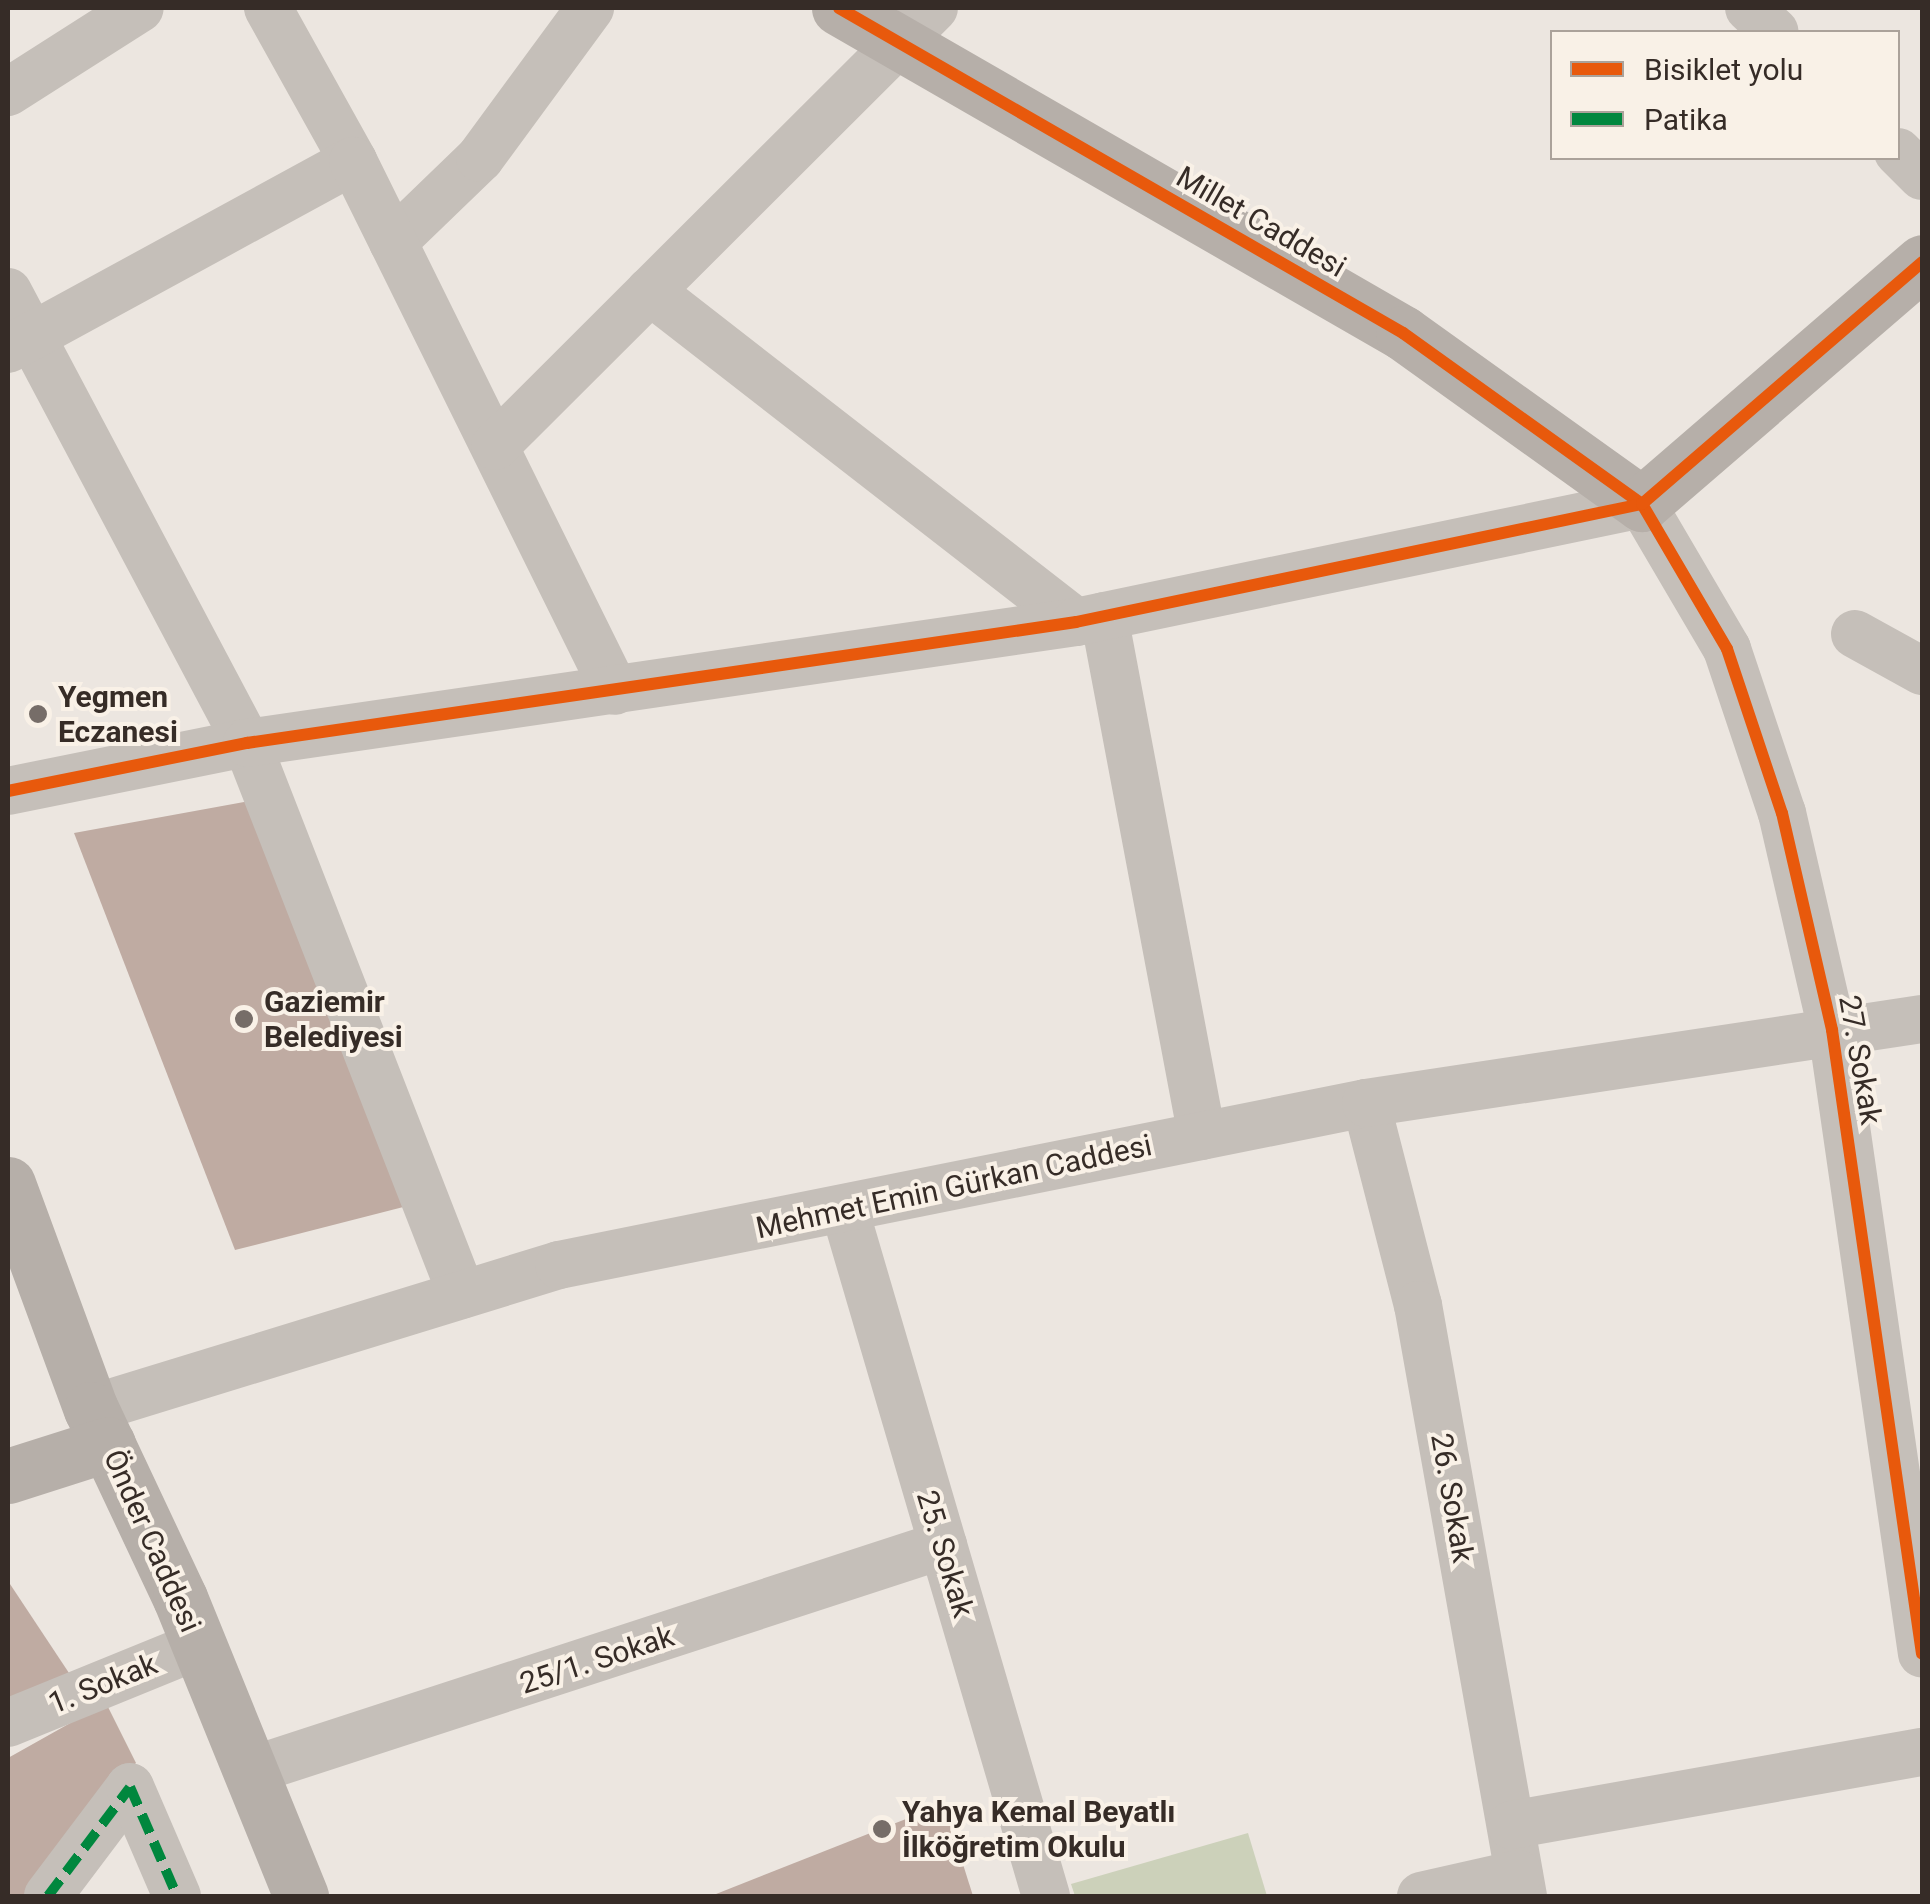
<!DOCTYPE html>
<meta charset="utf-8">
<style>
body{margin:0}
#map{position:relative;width:1930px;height:1904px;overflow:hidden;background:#ece6e0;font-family:Roboto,sans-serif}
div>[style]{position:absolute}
.green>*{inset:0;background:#ccd1ba}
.building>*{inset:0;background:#bfaba2}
.street>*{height:48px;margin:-24px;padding:0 24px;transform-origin:24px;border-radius:24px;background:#c5bfb9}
.secondary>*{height:55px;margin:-27.5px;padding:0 27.5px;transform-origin:27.5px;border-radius:27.5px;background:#b6afa9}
.quiet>*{height:10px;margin-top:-5px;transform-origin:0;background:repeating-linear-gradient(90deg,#00873e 0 20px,transparent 0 30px)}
.cycleway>*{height:12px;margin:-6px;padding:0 6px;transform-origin:6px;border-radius:6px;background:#e8590c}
.dots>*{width:28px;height:28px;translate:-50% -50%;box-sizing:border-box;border:5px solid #f9f1e7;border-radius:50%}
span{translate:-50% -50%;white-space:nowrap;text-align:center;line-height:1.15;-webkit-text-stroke:8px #f9f1e7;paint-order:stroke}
.street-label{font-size:30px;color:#362c27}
.poi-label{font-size:30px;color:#362c27;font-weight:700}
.left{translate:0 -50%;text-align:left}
.frame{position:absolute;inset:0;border:10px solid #362c27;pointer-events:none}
.legend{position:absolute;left:1550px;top:30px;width:350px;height:130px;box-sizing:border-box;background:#f9f1e7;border:2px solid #aba29a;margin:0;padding:12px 18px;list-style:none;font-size:30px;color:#362c27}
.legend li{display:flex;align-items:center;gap:20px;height:50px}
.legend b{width:50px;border:2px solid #aba29a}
</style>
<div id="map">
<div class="green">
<div style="clip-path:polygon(1248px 1833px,1267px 1896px,1075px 1896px,1071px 1884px)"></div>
</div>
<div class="building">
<div style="clip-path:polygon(255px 800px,415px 1204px,235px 1250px,74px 833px)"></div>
<div style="clip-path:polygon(8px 1581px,69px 1673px,8px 1698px)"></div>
<div style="clip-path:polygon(106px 1703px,136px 1763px,92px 1805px,30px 1896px,8px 1896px,8px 1758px)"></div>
<div style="clip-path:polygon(944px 1804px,973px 1896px,711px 1896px)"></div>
</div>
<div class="street">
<div style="left:268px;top:8px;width:175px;rotate:60.9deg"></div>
<div style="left:1749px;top:8px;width:35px;rotate:43deg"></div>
<div style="left:8px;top:92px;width:156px;rotate:-32.5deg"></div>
<div style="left:1898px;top:152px;width:34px;rotate:45deg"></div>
<div style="left:393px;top:242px;width:121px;rotate:-44deg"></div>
<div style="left:480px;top:158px;width:186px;rotate:-53.7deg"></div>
<div style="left:650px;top:291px;width:539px;rotate:37.85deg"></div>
<div style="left:8px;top:292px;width:510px;rotate:62.08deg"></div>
<div style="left:247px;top:743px;width:592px;rotate:68.72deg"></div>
<div style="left:8px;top:349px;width:393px;rotate:-28.6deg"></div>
<div style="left:353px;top:161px;width:591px;rotate:63.69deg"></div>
<div style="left:495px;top:446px;width:620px;rotate:-44.93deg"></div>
<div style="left:1104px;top:616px;width:529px;rotate:79.33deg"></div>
<div style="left:1855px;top:634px;width:77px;rotate:28.9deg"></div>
<div style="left:8px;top:791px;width:244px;rotate:-11.4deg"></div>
<div style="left:247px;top:743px;width:838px;rotate:-8.3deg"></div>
<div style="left:1076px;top:622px;width:578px;rotate:-11.78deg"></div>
<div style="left:1642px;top:504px;width:168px;rotate:59.6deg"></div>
<div style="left:1727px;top:649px;width:173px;rotate:71.5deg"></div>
<div style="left:1782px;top:813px;width:223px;rotate:77deg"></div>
<div style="left:1832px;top:1030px;width:630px;rotate:81.79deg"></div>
<div style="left:1366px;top:1103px;width:209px;rotate:75.6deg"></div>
<div style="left:1418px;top:1305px;width:600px;rotate:79.93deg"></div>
<div style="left:845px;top:1211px;width:714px;rotate:73.65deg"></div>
<div style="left:91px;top:1409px;width:490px;rotate:-17.1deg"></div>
<div style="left:559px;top:1265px;width:823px;rotate:-11.35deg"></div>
<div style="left:1366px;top:1103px;width:562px;rotate:-8.59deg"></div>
<div style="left:8px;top:1723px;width:206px;rotate:-22.2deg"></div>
<div style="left:250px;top:1771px;width:729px;rotate:-18.06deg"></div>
<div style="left:1511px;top:1825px;width:417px;rotate:-10.1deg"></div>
<div style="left:48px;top:1896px;width:136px;rotate:-53deg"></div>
<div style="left:130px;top:1787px;width:119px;rotate:66.7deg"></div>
<div style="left:1421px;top:1896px;width:100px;rotate:-12.7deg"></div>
</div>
<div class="secondary">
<div style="left:839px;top:8px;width:651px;rotate:29.95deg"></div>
<div style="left:1403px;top:333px;width:294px;rotate:35.6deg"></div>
<div style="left:1642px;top:504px;width:370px;rotate:-40.8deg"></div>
<div style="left:8px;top:1184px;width:240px;rotate:69.8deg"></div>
<div style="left:91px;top:1409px;width:209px;rotate:64.8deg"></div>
<div style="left:180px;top:1598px;width:322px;rotate:67.9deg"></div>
<div style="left:8px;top:1476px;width:105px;rotate:-17.7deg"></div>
</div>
<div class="quiet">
<div style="left:48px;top:1896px;width:136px;rotate:-53deg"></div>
<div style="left:130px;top:1787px;width:119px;rotate:66.7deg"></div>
</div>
<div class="cycleway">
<div style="left:839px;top:8px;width:651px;rotate:29.95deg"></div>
<div style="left:1403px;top:333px;width:294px;rotate:35.6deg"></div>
<div style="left:1642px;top:504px;width:168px;rotate:59.6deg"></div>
<div style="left:1727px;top:649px;width:173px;rotate:71.5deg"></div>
<div style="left:1782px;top:813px;width:223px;rotate:77deg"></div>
<div style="left:1832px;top:1030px;width:630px;rotate:81.79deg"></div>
<div style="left:8px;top:791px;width:244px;rotate:-11.4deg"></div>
<div style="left:247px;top:743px;width:838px;rotate:-8.3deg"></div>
<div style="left:1076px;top:622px;width:578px;rotate:-11.78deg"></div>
<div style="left:1642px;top:504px;width:370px;rotate:-40.8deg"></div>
</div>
<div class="dots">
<div style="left:38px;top:714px;background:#766d68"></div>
<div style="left:244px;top:1019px;background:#766d68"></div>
<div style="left:882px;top:1829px;background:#766d68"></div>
</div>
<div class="street-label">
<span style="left:1261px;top:222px;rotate:30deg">Millet Caddesi</span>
<span style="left:1860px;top:1060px;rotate:80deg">27. Sokak</span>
<span style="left:954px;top:1187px;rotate:-12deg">Mehmet Emin Gürkan Caddesi</span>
<span style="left:1452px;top:1498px;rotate:80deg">26. Sokak</span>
<span style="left:152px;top:1541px;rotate:66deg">Önder Caddesi</span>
<span style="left:945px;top:1554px;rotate:73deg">25. Sokak</span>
<span style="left:597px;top:1660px;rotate:-18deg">25/1. Sokak</span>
<span style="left:103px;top:1684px;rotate:-22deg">1. Sokak</span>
</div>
<div class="poi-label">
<span class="left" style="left:58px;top:714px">Yegmen<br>Eczanesi</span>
<span class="left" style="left:264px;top:1019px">Gaziemir<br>Belediyesi</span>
<span class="left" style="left:902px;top:1829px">Yahya Kemal Beyatlı<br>İlköğretim Okulu</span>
</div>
<div class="frame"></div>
<ul class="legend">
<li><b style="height:12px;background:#e8590c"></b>Bisiklet yolu</li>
<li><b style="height:12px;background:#00873e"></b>Patika</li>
</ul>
</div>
